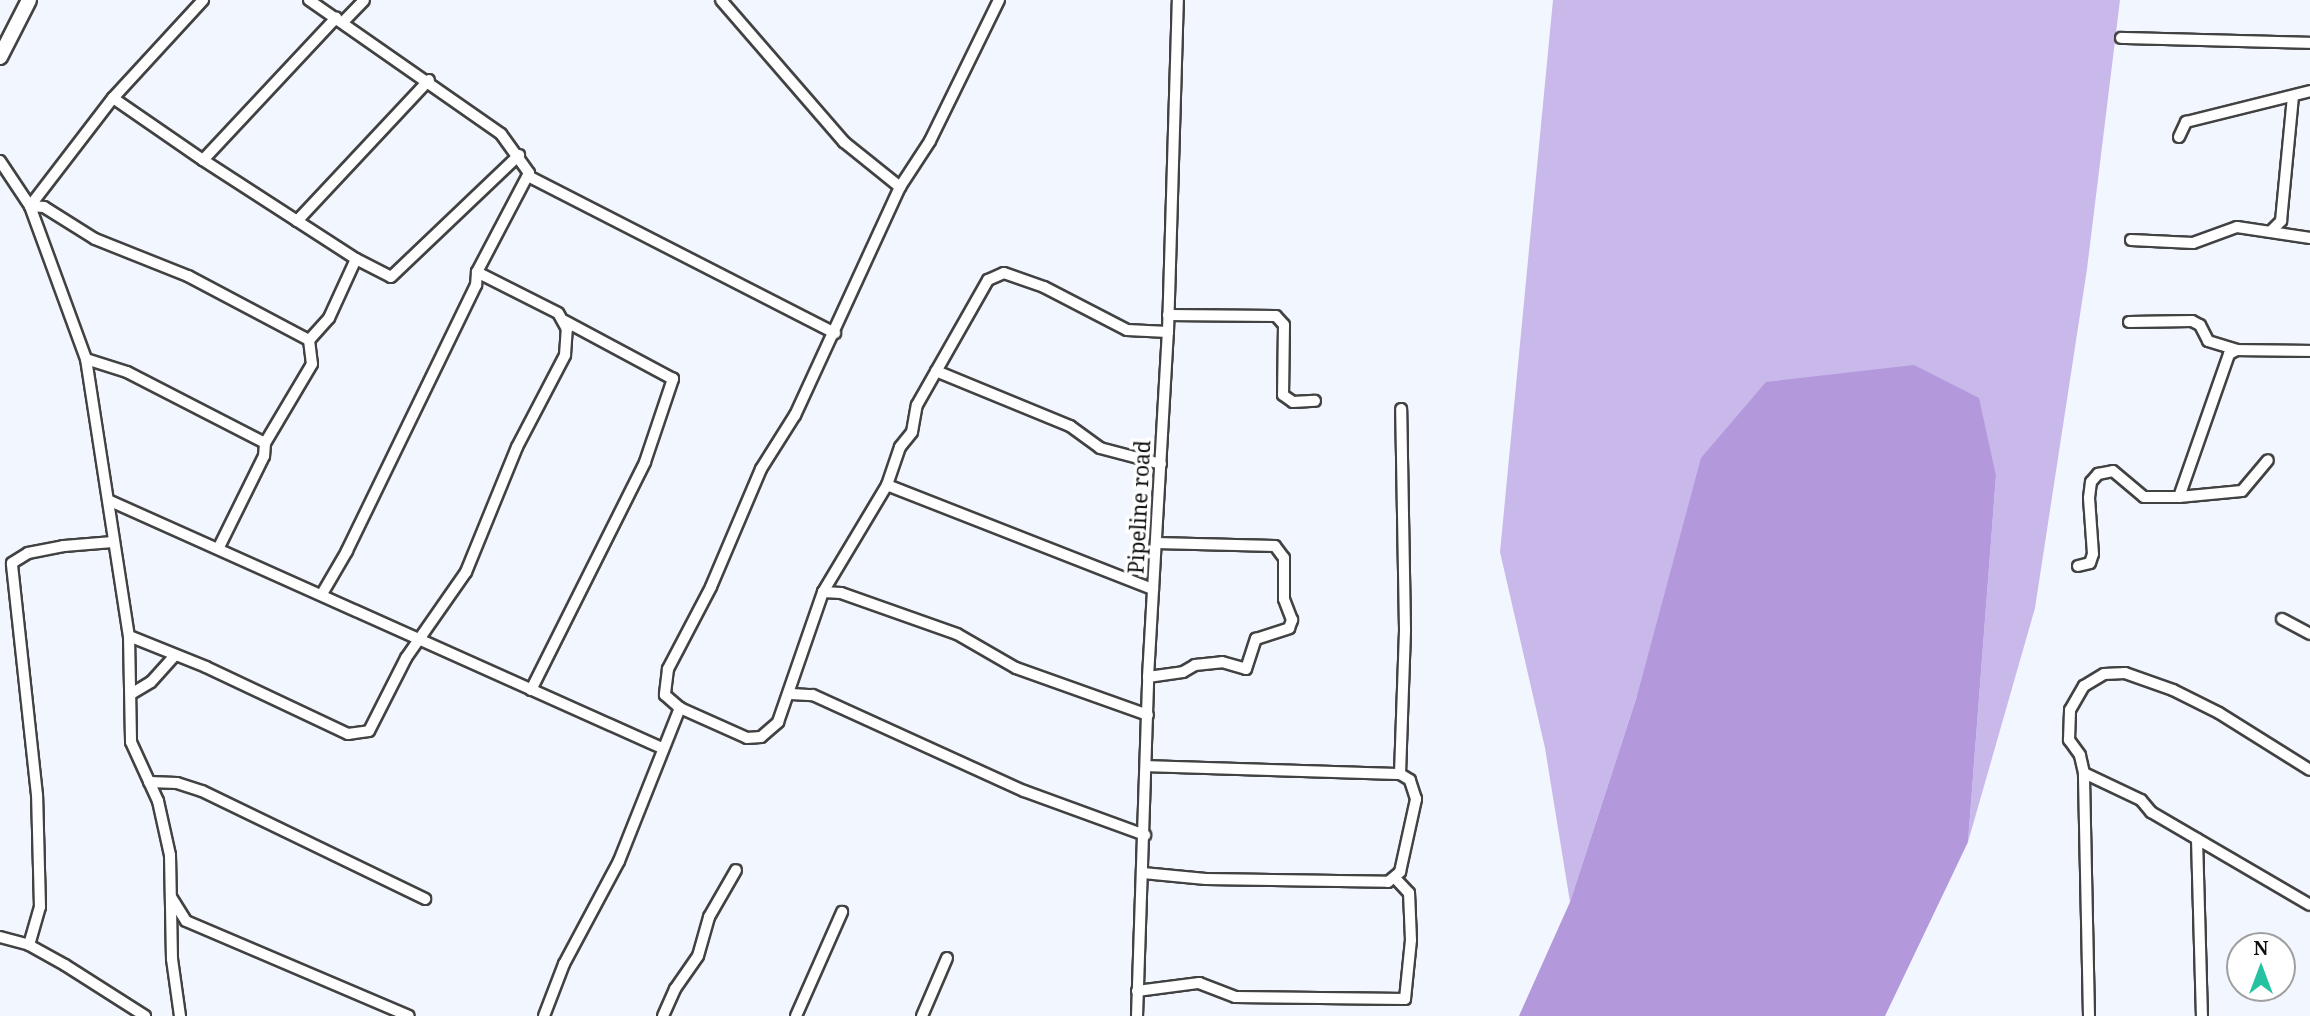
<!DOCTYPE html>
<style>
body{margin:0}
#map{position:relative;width:2310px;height:1016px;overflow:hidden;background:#f1f6ff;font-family:"Noto Serif",serif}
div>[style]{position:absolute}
.green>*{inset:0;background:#c9b9ea}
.forest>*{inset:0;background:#b398db}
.roads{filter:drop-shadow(2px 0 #424242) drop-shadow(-2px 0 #424242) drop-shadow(0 2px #424242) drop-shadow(0 -2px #424242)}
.minor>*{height:10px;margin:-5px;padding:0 5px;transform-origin:5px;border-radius:5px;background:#fff}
.tertiary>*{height:14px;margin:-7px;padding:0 7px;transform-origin:7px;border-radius:7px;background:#fff}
span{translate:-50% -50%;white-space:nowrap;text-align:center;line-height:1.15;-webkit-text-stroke:7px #fff;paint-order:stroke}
.street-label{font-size:21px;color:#0f0f0f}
.north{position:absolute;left:2226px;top:932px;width:70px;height:70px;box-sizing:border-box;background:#fff;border:2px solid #9f9f9f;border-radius:50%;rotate:0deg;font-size:19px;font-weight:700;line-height:28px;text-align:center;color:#0f0f0f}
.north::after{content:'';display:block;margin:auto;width:24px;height:32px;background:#24c2a1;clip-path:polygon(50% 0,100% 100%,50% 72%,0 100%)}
</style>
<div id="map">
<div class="green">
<div style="clip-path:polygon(1553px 0,2120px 0,2087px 269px,2035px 608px,1968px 842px,1996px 476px,1637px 696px,1570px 902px,1545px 748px,1500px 552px)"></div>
</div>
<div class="forest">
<div style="clip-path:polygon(1914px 365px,1979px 398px,1996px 476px,1968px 842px,1885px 1016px,1519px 1016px,1570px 902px,1637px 696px,1701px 458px,1766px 382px)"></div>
</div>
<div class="roads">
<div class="minor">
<div style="left:309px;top:0;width:234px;rotate:34.9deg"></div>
<div style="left:501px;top:134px;width:48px;rotate:54.3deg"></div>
<div style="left:529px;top:173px;width:112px;rotate:117.7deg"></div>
<div style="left:477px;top:272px;width:13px;rotate:94deg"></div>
<div style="left:476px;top:285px;width:296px;rotate:115.9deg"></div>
<div style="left:347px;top:551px;width:50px;rotate:120.2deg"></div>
<div style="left:721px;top:0;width:188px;rotate:49.1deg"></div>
<div style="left:844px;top:142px;width:72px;rotate:38.8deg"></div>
<div style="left:999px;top:0;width:157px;rotate:116.1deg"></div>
<div style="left:930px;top:141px;width:55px;rotate:123.1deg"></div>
<div style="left:900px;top:187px;width:251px;rotate:114.7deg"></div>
<div style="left:795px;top:415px;width:64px;rotate:122.2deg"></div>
<div style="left:761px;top:469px;width:128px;rotate:113deg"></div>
<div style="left:711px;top:587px;width:93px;rotate:117.7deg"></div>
<div style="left:668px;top:669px;width:26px;rotate:97deg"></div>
<div style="left:665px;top:695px;width:20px;rotate:41deg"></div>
<div style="left:680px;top:708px;width:73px;rotate:24.1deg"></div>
<div style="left:747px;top:738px;width:14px;rotate:-4deg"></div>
<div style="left:761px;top:737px;width:23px;rotate:-41deg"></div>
<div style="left:778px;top:722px;width:138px;rotate:-70.9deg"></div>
<div style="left:823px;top:592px;width:125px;rotate:-59.1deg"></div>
<div style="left:887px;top:485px;width:40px;rotate:-71.1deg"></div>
<div style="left:900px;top:447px;width:19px;rotate:-51deg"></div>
<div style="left:912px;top:432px;width:27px;rotate:-80deg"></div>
<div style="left:917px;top:405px;width:144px;rotate:-60.4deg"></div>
<div style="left:988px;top:280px;width:17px;rotate:-24deg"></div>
<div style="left:1004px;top:273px;width:42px;rotate:19.3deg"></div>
<div style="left:1044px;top:287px;width:93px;rotate:27.4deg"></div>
<div style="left:1127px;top:330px;width:41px;rotate:2.8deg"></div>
<div style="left:343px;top:22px;width:30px;rotate:-46deg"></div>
<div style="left:2121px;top:38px;width:189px;rotate:1.5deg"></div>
<div style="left:113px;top:98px;width:133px;rotate:-47.4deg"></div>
<div style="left:2179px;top:137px;width:17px;rotate:-65deg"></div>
<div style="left:2186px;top:122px;width:128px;rotate:-14deg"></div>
<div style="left:203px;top:160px;width:182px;rotate:32.9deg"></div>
<div style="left:356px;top:259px;width:65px;rotate:114.6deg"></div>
<div style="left:329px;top:318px;width:30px;rotate:132deg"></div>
<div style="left:0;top:161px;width:54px;rotate:56.3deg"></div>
<div style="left:30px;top:206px;width:163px;rotate:69.9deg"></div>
<div style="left:86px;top:359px;width:280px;rotate:81.2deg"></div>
<div style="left:129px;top:636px;width:106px;rotate:88.9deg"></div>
<div style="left:131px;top:742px;width:65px;rotate:65.4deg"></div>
<div style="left:158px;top:801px;width:55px;rotate:77.5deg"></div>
<div style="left:170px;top:855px;width:104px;rotate:88.9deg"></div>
<div style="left:172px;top:959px;width:58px;rotate:82deg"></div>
<div style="left:528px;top:176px;width:345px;rotate:27.1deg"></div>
<div style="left:30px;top:206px;width:14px;rotate:4deg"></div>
<div style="left:44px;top:207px;width:60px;rotate:32.1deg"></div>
<div style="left:95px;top:239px;width:100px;rotate:21.7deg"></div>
<div style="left:188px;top:276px;width:137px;rotate:27.9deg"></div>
<div style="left:309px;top:340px;width:24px;rotate:83deg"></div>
<div style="left:312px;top:364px;width:92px;rotate:120.7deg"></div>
<div style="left:265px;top:443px;width:13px;rotate:94deg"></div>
<div style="left:264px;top:456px;width:102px;rotate:116.3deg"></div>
<div style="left:30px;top:206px;width:136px;rotate:-52.5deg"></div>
<div style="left:113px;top:98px;width:109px;rotate:34.6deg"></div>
<div style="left:203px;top:160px;width:195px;rotate:-46.9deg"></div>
<div style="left:297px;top:221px;width:193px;rotate:-46.9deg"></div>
<div style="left:2270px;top:232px;width:16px;rotate:-45deg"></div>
<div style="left:2281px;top:221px;width:125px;rotate:-84.5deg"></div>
<div style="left:2131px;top:240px;width:62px;rotate:2.8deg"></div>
<div style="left:2193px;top:243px;width:47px;rotate:-20deg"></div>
<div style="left:2237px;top:227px;width:74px;rotate:8.6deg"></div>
<div style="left:356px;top:259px;width:39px;rotate:27deg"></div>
<div style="left:391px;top:277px;width:177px;rotate:-43.6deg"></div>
<div style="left:1168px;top:315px;width:108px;rotate:0.5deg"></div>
<div style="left:1276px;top:316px;width:12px;rotate:48deg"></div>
<div style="left:1284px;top:325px;width:70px;rotate:90.8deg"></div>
<div style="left:1283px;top:395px;width:12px;rotate:35deg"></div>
<div style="left:1293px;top:402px;width:22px;rotate:-3deg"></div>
<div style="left:2129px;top:322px;width:63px;rotate:-0.9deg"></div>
<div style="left:2192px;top:321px;width:9px;rotate:27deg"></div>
<div style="left:2200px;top:325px;width:18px;rotate:63deg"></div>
<div style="left:2208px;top:341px;width:30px;rotate:17deg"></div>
<div style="left:86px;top:359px;width:43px;rotate:17.6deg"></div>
<div style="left:127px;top:372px;width:155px;rotate:27.2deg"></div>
<div style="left:936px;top:371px;width:145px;rotate:22.3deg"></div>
<div style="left:1070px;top:426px;width:37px;rotate:36deg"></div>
<div style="left:1100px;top:448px;width:63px;rotate:14.7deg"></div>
<div style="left:887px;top:485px;width:286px;rotate:21.4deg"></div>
<div style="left:2179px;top:497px;width:151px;rotate:-70.7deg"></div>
<div style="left:2229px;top:354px;width:9px;rotate:-27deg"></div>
<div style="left:2237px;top:350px;width:73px;rotate:0.8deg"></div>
<div style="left:108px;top:500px;width:607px;rotate:24.12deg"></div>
<div style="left:2078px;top:566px;width:12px;rotate:-14deg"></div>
<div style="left:2090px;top:563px;width:9px;rotate:-72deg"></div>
<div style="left:2093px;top:554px;width:56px;rotate:-94.1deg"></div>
<div style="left:2089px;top:498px;width:16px;rotate:-83deg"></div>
<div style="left:2091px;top:482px;width:11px;rotate:-49deg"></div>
<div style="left:2098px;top:474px;width:15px;rotate:-11deg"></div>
<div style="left:2113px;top:471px;width:40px;rotate:40deg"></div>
<div style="left:2144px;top:497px;width:35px"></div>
<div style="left:2179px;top:497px;width:63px;rotate:-5.4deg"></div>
<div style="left:2242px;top:491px;width:40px;rotate:-50deg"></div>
<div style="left:823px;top:592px;width:18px;rotate:3deg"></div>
<div style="left:841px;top:593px;width:123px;rotate:19.5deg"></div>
<div style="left:957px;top:634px;width:68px;rotate:30deg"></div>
<div style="left:1016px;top:668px;width:140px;rotate:19.6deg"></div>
<div style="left:2282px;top:619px;width:32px;rotate:28deg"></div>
<div style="left:129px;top:636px;width:83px;rotate:21.9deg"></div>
<div style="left:206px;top:667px;width:157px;rotate:25.3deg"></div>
<div style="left:348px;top:734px;width:21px;rotate:-8deg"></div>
<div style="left:369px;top:731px;width:82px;rotate:-63.1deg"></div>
<div style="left:406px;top:658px;width:105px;rotate:-55.1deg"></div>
<div style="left:466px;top:572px;width:135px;rotate:-67.8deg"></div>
<div style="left:517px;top:447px;width:104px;rotate:-62.4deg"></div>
<div style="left:565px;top:355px;width:26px;rotate:-86deg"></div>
<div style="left:567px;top:329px;width:18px;rotate:-119deg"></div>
<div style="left:558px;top:313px;width:91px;rotate:-153.2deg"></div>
<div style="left:1148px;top:677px;width:35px;rotate:-8deg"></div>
<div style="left:1183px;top:672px;width:14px;rotate:-30deg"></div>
<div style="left:1195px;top:665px;width:27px;rotate:-6deg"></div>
<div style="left:1222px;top:662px;width:25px;rotate:16deg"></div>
<div style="left:1246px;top:669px;width:32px;rotate:-72deg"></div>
<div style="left:1256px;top:639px;width:35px;rotate:-18deg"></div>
<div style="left:1289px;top:628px;width:9px;rotate:-69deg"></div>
<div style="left:1292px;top:620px;width:22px;rotate:-111deg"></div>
<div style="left:1284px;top:599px;width:41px;rotate:-90deg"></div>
<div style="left:1284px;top:558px;width:15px;rotate:-127deg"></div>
<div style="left:1275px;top:546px;width:119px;rotate:-178.6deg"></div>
<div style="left:531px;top:690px;width:255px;rotate:-63.4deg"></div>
<div style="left:645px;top:462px;width:88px;rotate:-71.4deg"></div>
<div style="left:673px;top:379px;width:123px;rotate:-151.8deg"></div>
<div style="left:131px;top:694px;width:23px;rotate:-31deg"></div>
<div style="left:151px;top:682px;width:36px;rotate:-48deg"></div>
<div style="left:791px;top:694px;width:22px;rotate:3deg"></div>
<div style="left:813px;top:695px;width:232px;rotate:24.5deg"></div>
<div style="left:1024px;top:791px;width:129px;rotate:20deg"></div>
<div style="left:2084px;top:773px;width:63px;rotate:25.3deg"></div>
<div style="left:2141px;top:800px;width:16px;rotate:50deg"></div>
<div style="left:2151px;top:812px;width:184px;rotate:30.3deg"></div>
<div style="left:1400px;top:774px;width:145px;rotate:-88deg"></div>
<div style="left:1405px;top:629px;width:220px;rotate:-91deg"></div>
<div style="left:149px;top:782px;width:28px;rotate:2deg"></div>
<div style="left:177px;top:783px;width:26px;rotate:18deg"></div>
<div style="left:202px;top:791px;width:248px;rotate:25.8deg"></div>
<div style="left:2197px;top:839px;width:177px;rotate:88.4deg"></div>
<div style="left:1143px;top:873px;width:63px;rotate:5.4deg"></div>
<div style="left:1206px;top:879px;width:182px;rotate:0.9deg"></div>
<div style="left:1388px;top:882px;width:16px;rotate:-40deg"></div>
<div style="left:1400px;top:872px;width:75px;rotate:-77.6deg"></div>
<div style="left:1416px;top:799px;width:20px;rotate:-108deg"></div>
<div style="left:1410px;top:780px;width:12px;rotate:-149deg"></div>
<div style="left:1400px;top:774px;width:252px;rotate:-178.2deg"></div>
<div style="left:171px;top:897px;width:28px;rotate:58deg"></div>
<div style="left:186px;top:921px;width:242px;rotate:23.1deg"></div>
<div style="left:0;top:937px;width:30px;rotate:15deg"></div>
<div style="left:29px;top:945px;width:41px;rotate:29.1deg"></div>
<div style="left:65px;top:965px;width:95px;rotate:32.5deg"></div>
<div style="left:29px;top:945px;width:40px;rotate:-74deg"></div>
<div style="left:40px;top:907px;width:112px;rotate:-91.5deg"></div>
<div style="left:37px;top:795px;width:233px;rotate:-96.2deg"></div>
<div style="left:12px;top:563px;width:19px;rotate:-32deg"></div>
<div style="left:28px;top:553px;width:36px;rotate:-11deg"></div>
<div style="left:63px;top:546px;width:51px;rotate:-4.5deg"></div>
<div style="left:1137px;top:991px;width:63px;rotate:-7.4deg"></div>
<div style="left:1199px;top:983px;width:39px;rotate:21deg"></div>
<div style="left:1235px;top:997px;width:170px;rotate:0.7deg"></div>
<div style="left:1405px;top:999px;width:59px;rotate:-84.2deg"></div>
<div style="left:1411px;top:940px;width:47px;rotate:-92.4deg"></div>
<div style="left:1409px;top:893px;width:19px;rotate:-133deg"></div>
<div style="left:544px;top:1016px;width:56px;rotate:-69deg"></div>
<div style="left:564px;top:964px;width:117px;rotate:-61.9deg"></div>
<div style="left:619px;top:861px;width:165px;rotate:-68.3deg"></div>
<div style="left:663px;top:1016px;width:30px;rotate:-66deg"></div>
<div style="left:675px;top:989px;width:40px;rotate:-55.1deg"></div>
<div style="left:698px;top:956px;width:41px;rotate:-74.2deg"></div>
<div style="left:709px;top:917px;width:54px;rotate:-60.1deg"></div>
<div style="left:796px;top:1016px;width:114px;rotate:-66.1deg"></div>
<div style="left:922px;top:1016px;width:63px;rotate:-66.7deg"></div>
<div style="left:1137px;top:1016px;width:339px;rotate:-88.1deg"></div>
<div style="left:1148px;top:677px;width:346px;rotate:-86.7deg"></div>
<div style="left:1168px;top:332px;width:332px;rotate:-88.3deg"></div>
<div style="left:2089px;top:1016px;width:243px;rotate:-91.2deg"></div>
<div style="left:2084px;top:773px;width:18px;rotate:-103deg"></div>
<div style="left:2080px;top:755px;width:19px;rotate:-126deg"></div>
<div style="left:2069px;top:740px;width:30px;rotate:-88deg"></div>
<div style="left:2070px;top:710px;width:28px;rotate:-60deg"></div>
<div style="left:2084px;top:686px;width:23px;rotate:-31deg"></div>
<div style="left:2104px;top:674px;width:21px;rotate:-3deg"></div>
<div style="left:2125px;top:673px;width:51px;rotate:19.5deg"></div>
<div style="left:2173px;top:690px;width:51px;rotate:26.6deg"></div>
<div style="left:2219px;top:713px;width:107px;rotate:32.1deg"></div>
</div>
<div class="tertiary">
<div style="left:0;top:57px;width:64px;rotate:-63deg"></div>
</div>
</div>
<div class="street-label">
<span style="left:1139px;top:507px;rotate:-87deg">Pipeline road</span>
</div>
<div class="north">N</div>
</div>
